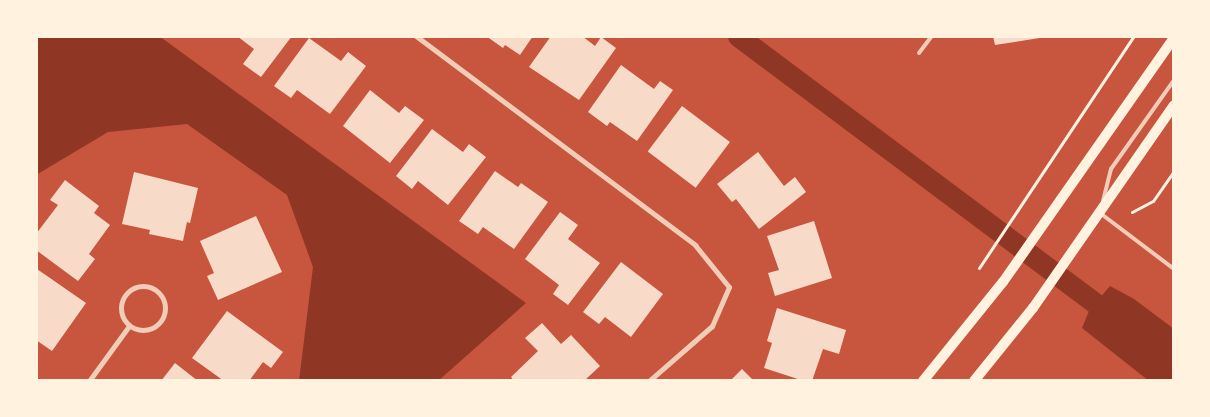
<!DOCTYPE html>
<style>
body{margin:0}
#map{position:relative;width:1210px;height:417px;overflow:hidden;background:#c8553d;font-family:Signika,sans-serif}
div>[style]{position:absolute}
.water>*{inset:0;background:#8f3625}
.canal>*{height:21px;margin:-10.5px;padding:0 10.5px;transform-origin:10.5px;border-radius:10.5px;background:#8f3625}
.building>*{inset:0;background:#f7dbc8;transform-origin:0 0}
.path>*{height:3px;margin:-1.5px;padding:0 1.5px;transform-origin:1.5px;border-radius:1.5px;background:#fff3e0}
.service>*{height:4px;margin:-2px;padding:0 2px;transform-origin:2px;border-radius:2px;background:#f1ccb7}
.minor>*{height:5px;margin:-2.5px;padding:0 2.5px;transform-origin:2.5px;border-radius:2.5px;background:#f1ccb7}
.minor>.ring{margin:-2.5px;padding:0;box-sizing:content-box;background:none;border:5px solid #f1ccb7;border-radius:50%}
.secondary>*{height:10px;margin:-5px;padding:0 5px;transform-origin:5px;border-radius:5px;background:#fff3e0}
span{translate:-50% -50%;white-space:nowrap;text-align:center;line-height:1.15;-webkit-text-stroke:4px #fff3e0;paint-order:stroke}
.frame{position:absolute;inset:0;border:38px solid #fff3e0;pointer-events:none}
</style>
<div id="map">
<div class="water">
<div style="clip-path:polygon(36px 36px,159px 36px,526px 303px,438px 381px,299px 381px,313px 267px,287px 195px,187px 124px,108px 132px,36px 175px)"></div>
<div style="clip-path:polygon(1110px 286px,1134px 299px,1174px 329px,1174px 381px,1149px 381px,1082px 328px,1089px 311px)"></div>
</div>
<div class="canal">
<div style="left:738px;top:36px;width:476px;rotate:36.8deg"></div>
</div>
<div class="building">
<div style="clip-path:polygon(237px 36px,292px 36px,261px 77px,243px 64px,254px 49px)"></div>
<div style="clip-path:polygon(486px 36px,533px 36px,520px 55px,505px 45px,503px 48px)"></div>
<div style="clip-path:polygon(551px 36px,582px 36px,595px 46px,601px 37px,616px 48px,579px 100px,529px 67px)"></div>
<div style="clip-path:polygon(993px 36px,1046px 36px,1046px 37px,995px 45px)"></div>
<div style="clip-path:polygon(309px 38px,341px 61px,348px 52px,366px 66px,330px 114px,297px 90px,291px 98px,274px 86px)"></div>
<div style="clip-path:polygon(621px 65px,654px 89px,660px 81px,673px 90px,637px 141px,610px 122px,607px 126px,588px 112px)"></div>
<div style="clip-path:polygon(370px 90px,399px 113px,405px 106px,424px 120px,390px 163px,343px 126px)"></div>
<div style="left:682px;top:106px;width:60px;height:57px;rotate:37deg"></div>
<div style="clip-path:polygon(432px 129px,463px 152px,469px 144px,486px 157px,448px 205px,418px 181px,412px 189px,396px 176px)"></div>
<div style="clip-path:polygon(758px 152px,784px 186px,795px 177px,806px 192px,759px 229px,736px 199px,732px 202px,717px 184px)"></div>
<div style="clip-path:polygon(495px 171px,518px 187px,521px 183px,548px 202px,514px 249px,483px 227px,478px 234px,459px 221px)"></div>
<div style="clip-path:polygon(134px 172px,198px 188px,190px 223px,187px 222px,183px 241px,149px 234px,150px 230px,122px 224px)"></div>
<div style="clip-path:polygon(65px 180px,99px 206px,94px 213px,110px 225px,89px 254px,95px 259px,78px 281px,36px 250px,36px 234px,58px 205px,50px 200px)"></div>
<div style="clip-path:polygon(560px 212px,578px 225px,568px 239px,600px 263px,568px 305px,553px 294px,559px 285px,525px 259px)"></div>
<div style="clip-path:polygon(256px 216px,282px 272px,218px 300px,207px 276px,214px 273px,200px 241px)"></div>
<div style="clip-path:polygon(814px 221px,832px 278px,775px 296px,768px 273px,779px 270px,767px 236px)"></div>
<div style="clip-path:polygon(621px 262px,663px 294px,631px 337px,605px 317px,599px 324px,583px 312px)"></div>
<div style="clip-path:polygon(37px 269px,86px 303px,52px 351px,36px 340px)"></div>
<div style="clip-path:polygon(777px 308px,846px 330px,839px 354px,823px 349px,812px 381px,804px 381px,764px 368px,772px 343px,767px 341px)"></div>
<div style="clip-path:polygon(227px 311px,283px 352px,271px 368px,263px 362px,249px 381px,224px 381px,192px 358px)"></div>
<div style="clip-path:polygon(542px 323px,561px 344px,571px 335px,600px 366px,584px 381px,514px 381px,511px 377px,538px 351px,525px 338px)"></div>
<div style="clip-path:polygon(175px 363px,198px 381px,161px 381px)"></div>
<div style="clip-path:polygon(742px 369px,754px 381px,730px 381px)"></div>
</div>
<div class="path">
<div style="left:1132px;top:212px;width:24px;rotate:-28deg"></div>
<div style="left:1153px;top:201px;width:37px;rotate:-55deg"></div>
<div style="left:979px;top:268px;width:279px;rotate:-56.3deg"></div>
</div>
<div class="service">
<div style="left:919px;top:53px;width:21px;rotate:-53deg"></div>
<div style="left:1103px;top:201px;width:33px;rotate:-76deg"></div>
<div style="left:1111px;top:169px;width:109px;rotate:-54.7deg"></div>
<div style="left:1100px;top:213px;width:93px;rotate:37.1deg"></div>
</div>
<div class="minor">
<div style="left:416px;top:36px;width:349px;rotate:36.8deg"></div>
<div style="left:695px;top:245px;width:54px;rotate:51deg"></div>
<div style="left:729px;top:287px;width:43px;rotate:113.6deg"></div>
<div style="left:712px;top:326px;width:84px;rotate:138.9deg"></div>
<div class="ring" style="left:121px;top:286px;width:39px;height:39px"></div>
<div style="left:89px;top:381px;width:68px;rotate:-54deg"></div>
</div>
<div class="secondary">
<div style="left:923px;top:381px;width:127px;rotate:-51.1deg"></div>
<div style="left:1003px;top:282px;width:298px;rotate:-55deg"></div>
<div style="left:974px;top:381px;width:94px;rotate:-51.1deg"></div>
<div style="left:1033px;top:308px;width:247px;rotate:-55.2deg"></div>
</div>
<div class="frame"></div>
</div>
